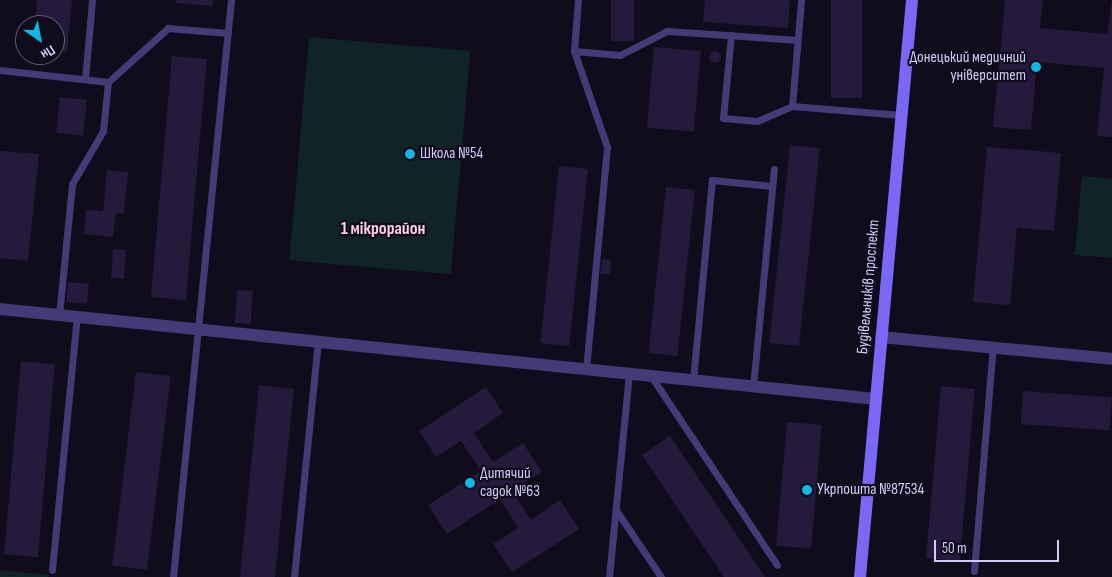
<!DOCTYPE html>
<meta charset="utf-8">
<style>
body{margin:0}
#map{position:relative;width:1112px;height:577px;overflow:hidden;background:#100c1b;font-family:"Sofia Sans Condensed",sans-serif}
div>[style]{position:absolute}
.green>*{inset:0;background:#102425;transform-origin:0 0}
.building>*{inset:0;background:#241a3b;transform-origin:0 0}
.round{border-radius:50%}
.service>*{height:7px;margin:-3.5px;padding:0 3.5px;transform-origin:3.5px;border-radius:3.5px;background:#433a77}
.minor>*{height:12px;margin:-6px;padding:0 6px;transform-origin:6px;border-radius:6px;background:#433a77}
.secondary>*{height:12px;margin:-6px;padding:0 6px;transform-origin:6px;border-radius:6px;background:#7a68f5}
.dots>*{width:14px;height:14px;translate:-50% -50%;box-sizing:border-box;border:2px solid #100c1b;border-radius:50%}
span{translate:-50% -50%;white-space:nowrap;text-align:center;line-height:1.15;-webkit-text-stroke:4.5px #100c1b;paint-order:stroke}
.poi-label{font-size:16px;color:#d5cafb}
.right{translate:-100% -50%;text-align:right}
.left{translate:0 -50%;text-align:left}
.street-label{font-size:16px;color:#d5cafb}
.neighbourhood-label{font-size:18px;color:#fccce6;font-weight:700}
.north{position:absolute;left:15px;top:15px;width:50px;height:50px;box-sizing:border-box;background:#100c1b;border:1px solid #5f5875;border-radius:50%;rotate:147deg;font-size:14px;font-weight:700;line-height:20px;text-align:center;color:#d5cafb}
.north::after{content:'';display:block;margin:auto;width:18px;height:22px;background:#0fb8e2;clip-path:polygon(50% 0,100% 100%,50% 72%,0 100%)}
.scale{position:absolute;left:934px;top:540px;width:125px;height:22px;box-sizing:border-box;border:2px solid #d5cafb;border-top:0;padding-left:6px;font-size:15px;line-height:18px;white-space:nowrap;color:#d5cafb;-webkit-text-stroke:4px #100c1b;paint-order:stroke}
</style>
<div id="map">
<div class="green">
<div style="left:309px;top:37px;width:162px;height:224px;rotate:5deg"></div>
<div style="clip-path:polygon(1082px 176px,1112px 179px,1112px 258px,1075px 255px)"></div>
<div style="clip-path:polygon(0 570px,49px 575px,48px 577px,0 577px)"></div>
</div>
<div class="building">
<div style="clip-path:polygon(37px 0,72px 0,67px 52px,55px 50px,55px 25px,35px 25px)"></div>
<div style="clip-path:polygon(177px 0,213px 0,212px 6px,176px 3px)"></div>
<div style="left:611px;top:0;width:23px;height:41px"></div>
<div style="clip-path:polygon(705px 0,790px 0,788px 28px,703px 22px)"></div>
<div style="left:831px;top:0;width:31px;height:98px"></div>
<div style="clip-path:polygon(1005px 0,1043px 0,1040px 28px,1107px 34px,1112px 0,1112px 137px,1097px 136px,1104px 68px,1037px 62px,1031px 130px,993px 127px)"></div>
<div style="left:654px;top:47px;width:47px;height:81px;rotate:5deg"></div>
<div class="round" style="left:709px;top:51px;width:12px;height:12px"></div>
<div style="left:172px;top:56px;width:35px;height:242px;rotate:5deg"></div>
<div style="left:60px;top:97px;width:27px;height:36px;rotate:6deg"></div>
<div style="left:790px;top:145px;width:30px;height:199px;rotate:6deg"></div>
<div style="clip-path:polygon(987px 147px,1061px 153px,1054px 231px,1017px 228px,1010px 305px,973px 302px)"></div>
<div style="clip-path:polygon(0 151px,39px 154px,28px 261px,0 258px)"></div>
<div style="left:559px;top:166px;width:29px;height:178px;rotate:6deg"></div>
<div style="clip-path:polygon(107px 170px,128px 172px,124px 213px,116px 213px,113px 237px,84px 234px,86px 210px,103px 211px)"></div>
<div style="left:666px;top:187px;width:29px;height:167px;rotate:6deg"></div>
<div style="left:113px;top:249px;width:13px;height:29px;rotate:4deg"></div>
<div style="clip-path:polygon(602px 259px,611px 260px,610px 274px,600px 274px)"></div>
<div style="left:68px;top:282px;width:21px;height:20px;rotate:5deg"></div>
<div style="left:237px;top:290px;width:16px;height:33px;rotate:4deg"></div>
<div style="left:21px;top:361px;width:34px;height:194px;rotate:5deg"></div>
<div style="left:136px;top:372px;width:35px;height:195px;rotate:7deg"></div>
<div style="clip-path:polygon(259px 385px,294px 389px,280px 526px,275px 577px,240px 577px)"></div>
<div style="left:941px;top:386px;width:34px;height:173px;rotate:5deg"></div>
<div style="clip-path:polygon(486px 387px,503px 413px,474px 433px,493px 462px,523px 443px,542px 472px,512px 491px,531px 520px,560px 500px,579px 529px,512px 572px,493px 544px,518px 528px,500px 499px,447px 534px,428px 505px,481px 471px,461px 441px,436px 457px,419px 431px)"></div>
<div style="left:1023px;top:391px;width:89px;height:33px;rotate:4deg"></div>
<div style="left:787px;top:422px;width:35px;height:124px;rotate:5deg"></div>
<div style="clip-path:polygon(670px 436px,710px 495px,765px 577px,724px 577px,642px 455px)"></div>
</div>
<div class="service">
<div style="left:578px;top:0;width:51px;rotate:94.5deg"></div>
<div style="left:574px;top:51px;width:102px;rotate:71deg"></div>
<div style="left:607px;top:147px;width:223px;rotate:95.4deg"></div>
<div style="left:731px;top:35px;width:83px;rotate:95.5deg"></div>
<div style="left:723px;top:118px;width:34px;rotate:5deg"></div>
<div style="left:757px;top:121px;width:38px;rotate:-23deg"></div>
<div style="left:792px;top:106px;width:109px;rotate:4.7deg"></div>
<div style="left:574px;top:51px;width:46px;rotate:5deg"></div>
<div style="left:620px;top:55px;width:53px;rotate:-27.1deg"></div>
<div style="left:667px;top:31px;width:131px;rotate:3.9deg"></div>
<div style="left:0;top:70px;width:109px;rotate:6.3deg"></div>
<div style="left:85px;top:79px;width:79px;rotate:-84.9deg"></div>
<div style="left:792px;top:106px;width:106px;rotate:-85.1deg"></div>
<div style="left:59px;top:315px;width:132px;rotate:-84.3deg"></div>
<div style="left:72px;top:184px;width:61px;rotate:-59.7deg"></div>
<div style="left:103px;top:131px;width:49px;rotate:-84.2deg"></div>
<div style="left:108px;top:82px;width:81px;rotate:-42deg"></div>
<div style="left:168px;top:28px;width:60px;rotate:4.8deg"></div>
<div style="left:651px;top:376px;width:227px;rotate:56.3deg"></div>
<div style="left:693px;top:380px;width:201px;rotate:-84.6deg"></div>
<div style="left:712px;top:180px;width:60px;rotate:5.7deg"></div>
<div style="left:753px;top:387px;width:219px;rotate:-84.5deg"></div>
<div style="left:616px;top:510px;width:81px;rotate:56.1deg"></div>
<div style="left:52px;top:570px;width:255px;rotate:-84.4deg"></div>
<div style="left:974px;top:571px;width:225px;rotate:-85.2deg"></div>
<div style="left:173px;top:577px;width:580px;rotate:-84.26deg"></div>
<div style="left:294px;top:577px;width:236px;rotate:-84.2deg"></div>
<div style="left:609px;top:577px;width:204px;rotate:-84.4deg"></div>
</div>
<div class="minor">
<div style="left:0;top:309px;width:880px;rotate:5.87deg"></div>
<div style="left:881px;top:337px;width:232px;rotate:5.4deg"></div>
</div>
<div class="secondary">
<div style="left:860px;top:577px;width:579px;rotate:-84.85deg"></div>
</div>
<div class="dots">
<div style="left:1036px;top:67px;background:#0fb8e2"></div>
<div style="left:410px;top:154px;background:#0fb8e2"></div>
<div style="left:470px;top:483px;background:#0fb8e2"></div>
<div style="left:807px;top:490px;background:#0fb8e2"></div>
</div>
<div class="poi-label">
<span class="right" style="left:1026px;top:67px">Донецький медичний<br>університет</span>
<span class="left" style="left:420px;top:154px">Школа №54</span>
<span class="left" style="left:480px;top:483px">Дитячий<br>садок №63</span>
<span class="left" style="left:817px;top:490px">Укрпошта №87534</span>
</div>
<div class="street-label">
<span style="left:869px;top:287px;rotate:-85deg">Будівельників проспект</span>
</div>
<div class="neighbourhood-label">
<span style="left:383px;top:229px">1 мікрорайон</span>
</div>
<div class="north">Пн</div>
<div class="scale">50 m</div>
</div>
